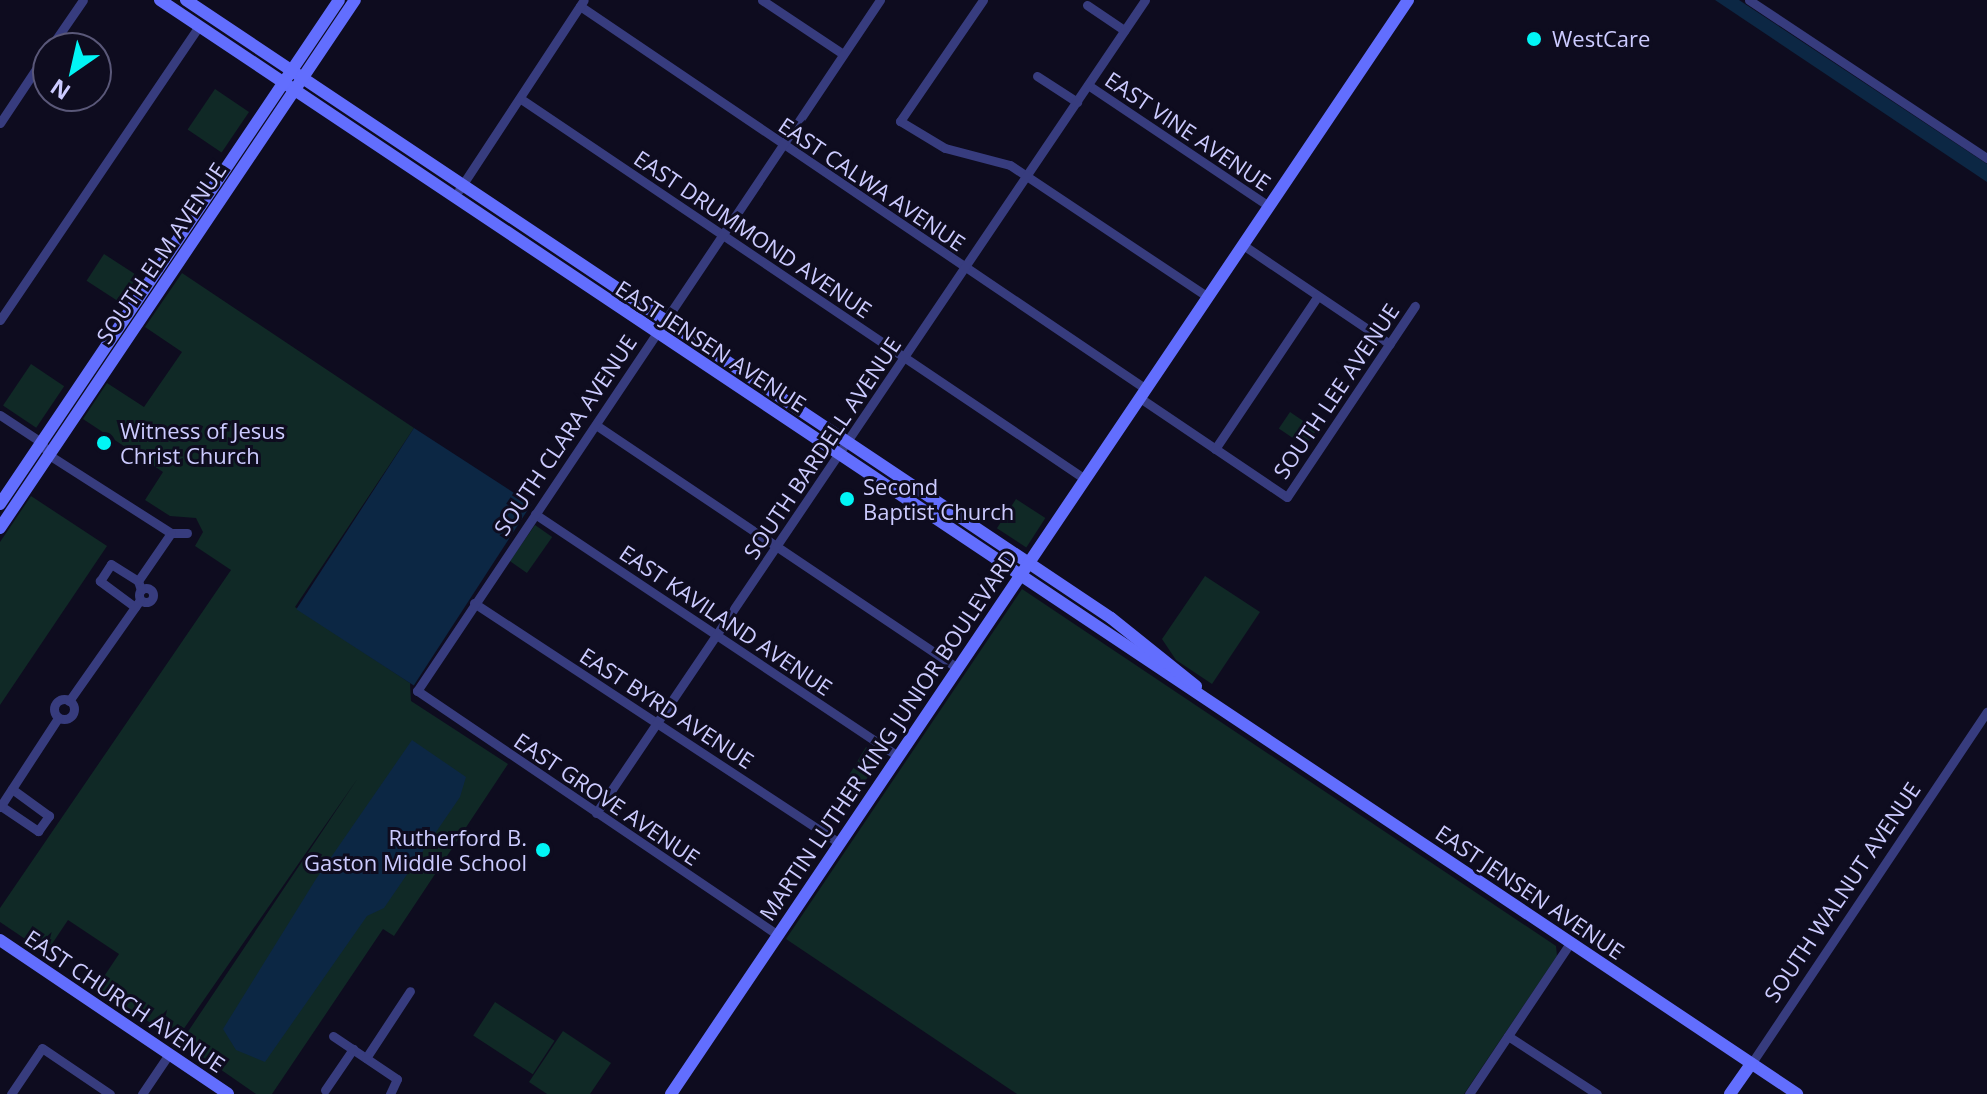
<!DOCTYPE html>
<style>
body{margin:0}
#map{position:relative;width:1987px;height:1094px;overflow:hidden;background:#0e0c1f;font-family:"Open Sans",sans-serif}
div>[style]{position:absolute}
.green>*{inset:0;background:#102926;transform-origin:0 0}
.water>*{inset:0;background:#0c2744;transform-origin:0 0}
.street>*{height:9px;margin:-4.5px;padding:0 4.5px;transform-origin:4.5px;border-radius:4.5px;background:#373c7e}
.street>.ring{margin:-4.5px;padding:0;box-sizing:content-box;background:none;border:9px solid #373c7e;border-radius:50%}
.secondary>*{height:12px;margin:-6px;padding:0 6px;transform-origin:6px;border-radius:6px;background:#626efe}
.dots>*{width:22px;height:22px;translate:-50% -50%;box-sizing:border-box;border:4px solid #0e0c1f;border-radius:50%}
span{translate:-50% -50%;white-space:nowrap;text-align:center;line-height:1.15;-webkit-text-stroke:6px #0e0c1f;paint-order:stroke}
.poi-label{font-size:22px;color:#cccbff}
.left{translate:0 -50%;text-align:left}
.right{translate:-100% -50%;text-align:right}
.street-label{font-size:22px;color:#cccbff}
.north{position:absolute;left:32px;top:32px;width:80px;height:80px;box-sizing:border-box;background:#0e0c1f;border:2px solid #5a5879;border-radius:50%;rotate:214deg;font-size:22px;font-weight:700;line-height:32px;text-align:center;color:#cccbff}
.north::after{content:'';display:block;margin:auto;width:28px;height:36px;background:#01f5f5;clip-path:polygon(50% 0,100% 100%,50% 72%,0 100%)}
</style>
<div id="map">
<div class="green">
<div style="left:215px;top:89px;width:41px;height:49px;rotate:34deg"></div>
<div style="left:104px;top:254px;width:40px;height:32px;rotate:33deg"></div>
<div style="clip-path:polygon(182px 273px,414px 428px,295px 607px,410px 683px,411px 701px,508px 764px,394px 936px,383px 929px,272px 1094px,256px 1094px,181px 1042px,358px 778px,176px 1040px,97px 987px,119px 954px,68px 920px,46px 953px,0 922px,0 908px,231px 570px,195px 546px,203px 532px,196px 518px,170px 516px,145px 500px,163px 472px,83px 419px,107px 383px,144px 407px,182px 352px,145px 327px)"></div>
<div style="left:31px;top:364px;width:40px;height:50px;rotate:34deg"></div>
<div style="left:1290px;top:412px;width:32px;height:20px;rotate:34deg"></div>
<div style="clip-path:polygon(31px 496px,107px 546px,0 705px,0 542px)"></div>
<div style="left:1016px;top:499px;width:35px;height:35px;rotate:33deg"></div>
<div style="left:535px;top:525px;width:21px;height:44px;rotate:35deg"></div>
<div style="clip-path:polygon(1205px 576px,1260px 612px,1212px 684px,1176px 660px,1162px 639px)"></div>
<div style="clip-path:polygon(1022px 589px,1556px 946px,1557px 956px,1464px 1094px,1017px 1094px,786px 939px)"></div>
<div style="left:866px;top:747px;width:17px;height:43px;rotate:31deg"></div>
<div style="left:495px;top:1002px;width:71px;height:40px;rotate:33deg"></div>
<div style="clip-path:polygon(563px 1031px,611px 1063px,590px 1094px,547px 1094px,529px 1082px)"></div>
</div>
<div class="water">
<div style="clip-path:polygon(1715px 0,1739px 0,1987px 164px,1987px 182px)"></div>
<div style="left:414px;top:428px;width:140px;height:216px;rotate:33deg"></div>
<div style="clip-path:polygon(412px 740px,466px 777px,460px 797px,384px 908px,367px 916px,265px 1062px,236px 1050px,223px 1029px,316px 879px)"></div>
</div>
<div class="street">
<div style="left:762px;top:0;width:97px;rotate:33.7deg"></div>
<div style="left:983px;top:0;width:147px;rotate:124.4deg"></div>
<div style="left:900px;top:121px;width:52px;rotate:31deg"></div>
<div style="left:945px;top:148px;width:67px;rotate:14.7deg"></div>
<div style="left:1010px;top:165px;width:238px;rotate:33.7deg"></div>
<div style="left:1749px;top:0;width:286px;rotate:33.6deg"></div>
<div style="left:1087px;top:5px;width:45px;rotate:34deg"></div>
<div style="left:580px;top:6px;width:683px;rotate:34.09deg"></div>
<div style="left:50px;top:48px;width:58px;rotate:-55.5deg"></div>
<div style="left:1037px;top:76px;width:48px;rotate:33deg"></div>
<div style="left:1088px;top:85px;width:218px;rotate:33.8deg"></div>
<div style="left:521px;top:99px;width:680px;rotate:33.97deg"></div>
<div style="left:0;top:123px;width:87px;rotate:-56.3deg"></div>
<div style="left:459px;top:190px;width:227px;rotate:-56.7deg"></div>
<div style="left:1243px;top:245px;width:177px;rotate:34deg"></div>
<div style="left:0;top:320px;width:355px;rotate:-55.9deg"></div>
<div style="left:1140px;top:398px;width:177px;rotate:34deg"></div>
<div style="left:1287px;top:497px;width:230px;rotate:-56.2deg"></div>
<div style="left:0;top:415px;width:49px;rotate:33.4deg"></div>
<div style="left:41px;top:442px;width:15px;rotate:58deg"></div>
<div style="left:49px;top:455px;width:145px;rotate:32.6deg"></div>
<div style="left:171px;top:533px;width:16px"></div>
<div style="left:596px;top:425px;width:436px;rotate:33.9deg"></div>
<div style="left:1215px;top:449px;width:184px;rotate:-56.1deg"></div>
<div style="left:535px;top:514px;width:436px;rotate:33.7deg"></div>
<div class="ring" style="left:139px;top:588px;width:5px;height:5px"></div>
<div style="left:141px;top:590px;width:9px;rotate:-108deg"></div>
<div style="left:138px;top:581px;width:58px;rotate:-55.5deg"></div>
<div style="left:474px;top:603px;width:438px;rotate:33.3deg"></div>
<div style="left:135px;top:607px;width:44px;rotate:-143.4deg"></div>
<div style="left:100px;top:581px;width:20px;rotate:-57deg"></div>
<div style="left:111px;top:564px;width:32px;rotate:32deg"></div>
<div class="ring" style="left:54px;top:699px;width:11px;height:11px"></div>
<div style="left:69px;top:701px;width:123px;rotate:-54.9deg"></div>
<div style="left:1px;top:806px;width:45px;rotate:34deg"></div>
<div style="left:38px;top:831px;width:19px;rotate:-54deg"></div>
<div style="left:49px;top:816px;width:46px;rotate:-143.9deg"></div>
<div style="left:0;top:807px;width:106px;rotate:-56.9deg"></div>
<div style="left:596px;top:813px;width:981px;rotate:-55.97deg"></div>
<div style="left:778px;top:935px;width:436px;rotate:-145.9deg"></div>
<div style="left:417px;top:691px;width:832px;rotate:-56.18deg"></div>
<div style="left:333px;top:1036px;width:77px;rotate:33.9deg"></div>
<div style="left:397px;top:1079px;width:17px;rotate:115deg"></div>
<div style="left:1508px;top:1036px;width:106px;rotate:33.1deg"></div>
<div style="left:366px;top:1058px;width:80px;rotate:-56.7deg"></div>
<div style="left:1751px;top:1064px;width:424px;rotate:-56.2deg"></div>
<div style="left:325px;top:1090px;width:50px;rotate:-55.7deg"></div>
<div style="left:11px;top:1094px;width:55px;rotate:-56deg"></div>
<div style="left:42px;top:1048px;width:82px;rotate:34.1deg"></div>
<div style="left:142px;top:1094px;width:48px;rotate:-56deg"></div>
<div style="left:1469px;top:1094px;width:182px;rotate:-56.2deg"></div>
</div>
<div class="secondary">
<div style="left:160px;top:0;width:1969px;rotate:33.75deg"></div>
<div style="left:186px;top:0;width:1112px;rotate:33.75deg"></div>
<div style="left:1111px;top:618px;width:109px;rotate:38.7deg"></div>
<div style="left:0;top:504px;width:607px;rotate:-56.07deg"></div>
<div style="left:0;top:528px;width:636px;rotate:-56.09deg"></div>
<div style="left:0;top:940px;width:275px;rotate:34deg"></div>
<div style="left:671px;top:1094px;width:1319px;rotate:-56.03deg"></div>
<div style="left:1730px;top:1094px;width:37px;rotate:-55deg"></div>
</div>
<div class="dots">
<div style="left:1534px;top:39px;background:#01f5f5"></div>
<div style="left:104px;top:443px;background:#01f5f5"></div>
<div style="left:847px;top:499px;background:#01f5f5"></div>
<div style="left:543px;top:850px;background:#01f5f5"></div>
</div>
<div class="poi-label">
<span class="left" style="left:1552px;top:39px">WestCare</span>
<span class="left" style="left:120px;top:443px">Witness of Jesus<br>Christ Church</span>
<span class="left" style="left:863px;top:499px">Second<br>Baptist Church</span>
<span class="right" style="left:527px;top:850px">Rutherford B.<br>Gaston Middle School</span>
</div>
<div class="street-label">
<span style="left:1188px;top:131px;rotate:34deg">EAST VINE AVENUE</span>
<span style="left:872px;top:184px;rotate:34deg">EAST CALWA AVENUE</span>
<span style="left:753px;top:234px;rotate:34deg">EAST DRUMMOND AVENUE</span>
<span style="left:161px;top:253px;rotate:-56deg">SOUTH ELM AVENUE</span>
<span style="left:711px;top:346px;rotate:33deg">EAST JENSEN AVENUE</span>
<span style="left:1336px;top:391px;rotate:-56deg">SOUTH LEE AVENUE</span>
<span style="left:565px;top:435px;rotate:-56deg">SOUTH CLARA AVENUE</span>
<span style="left:822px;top:448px;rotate:-56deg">SOUTH BARDELL AVENUE</span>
<span style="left:726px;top:620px;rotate:34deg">EAST KAVILAND AVENUE</span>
<span style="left:667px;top:708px;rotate:33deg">EAST BYRD AVENUE</span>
<span style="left:888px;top:735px;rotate:-56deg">MARTIN LUTHER KING JUNIOR BOULEVARD</span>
<span style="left:607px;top:799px;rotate:34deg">EAST GROVE AVENUE</span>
<span style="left:1530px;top:892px;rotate:34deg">EAST JENSEN AVENUE</span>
<span style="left:1842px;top:892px;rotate:-56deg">SOUTH WALNUT AVENUE</span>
<span style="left:125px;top:1001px;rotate:34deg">EAST CHURCH AVENUE</span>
</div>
<div class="north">N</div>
</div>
